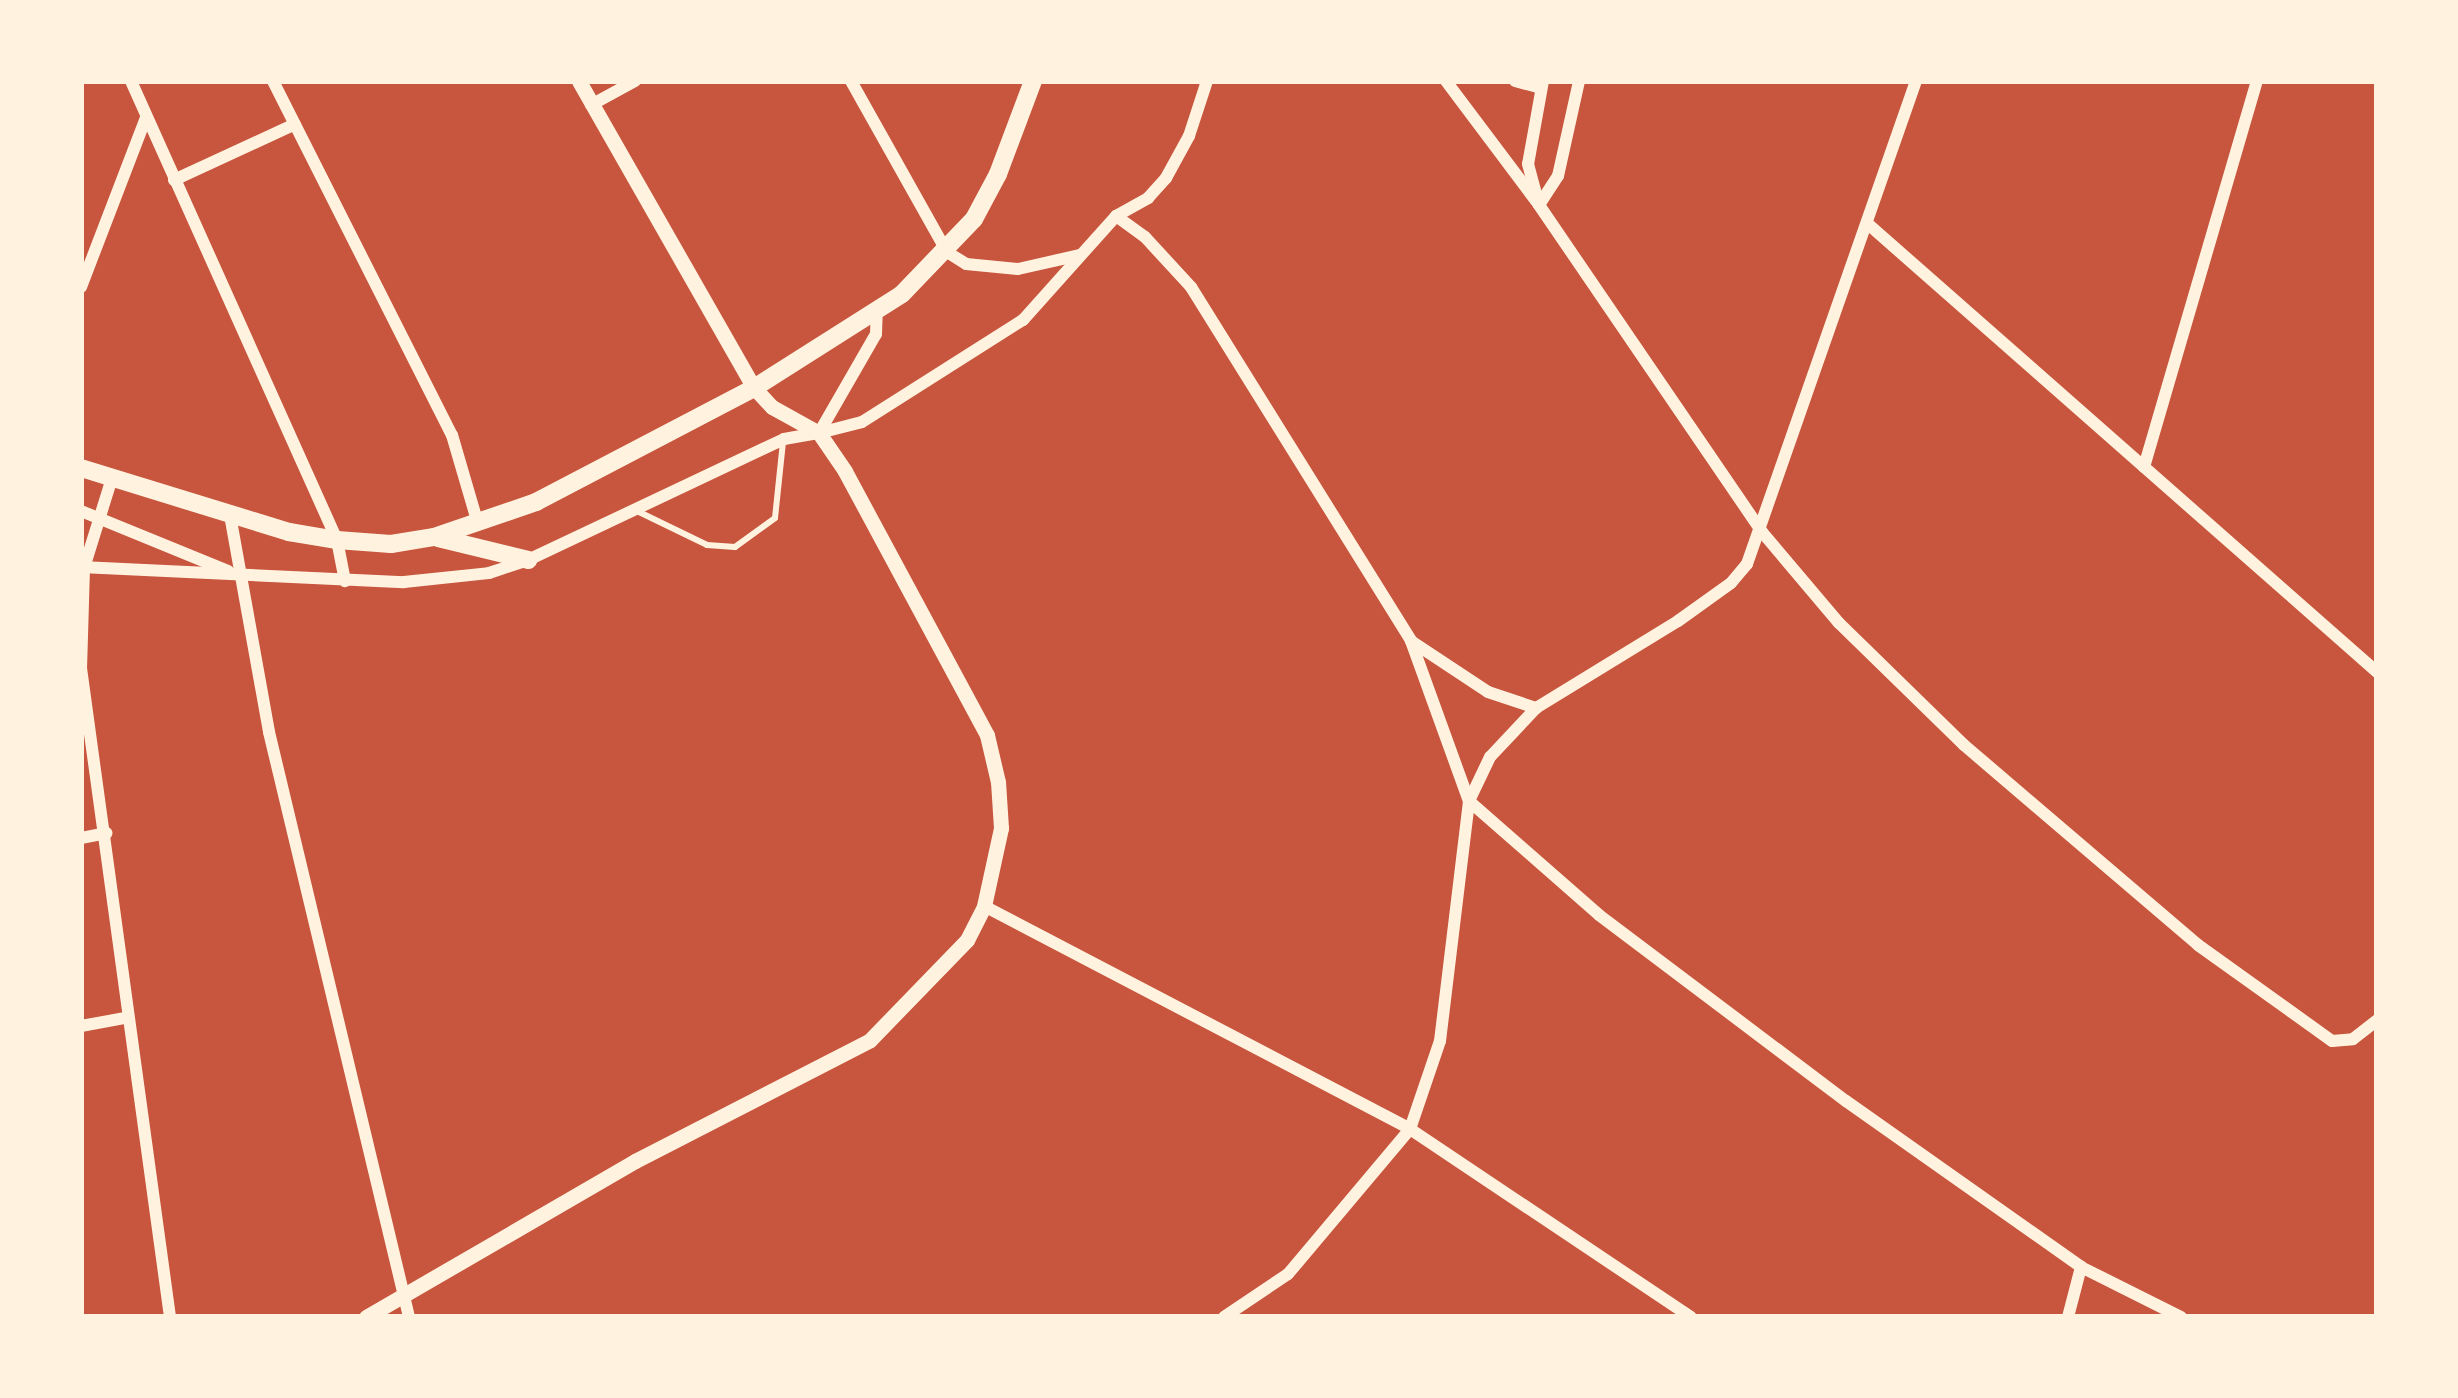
<!DOCTYPE html>
<style>
body{margin:0}
#map{position:relative;width:2458px;height:1398px;overflow:hidden;background:#c8553d;font-family:Signika,sans-serif}
div>[style]{position:absolute}
.service>*{height:6px;margin:-3px;padding:0 3px;transform-origin:3px;border-radius:3px;background:#fff3e0}
.minor>*{height:12px;margin:-6px;padding:0 6px;transform-origin:6px;border-radius:6px;background:#fff3e0}
.tertiary>*{height:15px;margin:-7.5px;padding:0 7.5px;transform-origin:7.5px;border-radius:7.5px;background:#fff3e0}
.secondary>*{height:18px;margin:-9px;padding:0 9px;transform-origin:9px;border-radius:9px;background:#fff3e0}
span{translate:-50% -50%;white-space:nowrap;text-align:center;line-height:1.15;-webkit-text-stroke:9px #fff3e0;paint-order:stroke}
.frame{position:absolute;inset:0;border:84px solid #fff3e0;pointer-events:none}
</style>
<div id="map">
<div class="service">
<div style="left:637px;top:511px;width:78px;rotate:25.9deg"></div>
<div style="left:707px;top:545px;width:28px;rotate:4deg"></div>
<div style="left:735px;top:547px;width:49px;rotate:-35.9deg"></div>
<div style="left:775px;top:518px;width:76px;rotate:-84deg"></div>
</div>
<div class="minor">
<div style="left:131px;top:81px;width:503px;rotate:65.83deg"></div>
<div style="left:337px;top:540px;width:42px;rotate:79deg"></div>
<div style="left:273px;top:81px;width:397px;rotate:63.2deg"></div>
<div style="left:452px;top:435px;width:93px;rotate:73.7deg"></div>
<div style="left:851px;top:81px;width:196px;rotate:60.7deg"></div>
<div style="left:947px;top:252px;width:22px;rotate:32deg"></div>
<div style="left:966px;top:264px;width:52px;rotate:5.5deg"></div>
<div style="left:1018px;top:269px;width:64px;rotate:-12.7deg"></div>
<div style="left:1446px;top:81px;width:155px;rotate:53.1deg"></div>
<div style="left:1539px;top:205px;width:35px;rotate:-57deg"></div>
<div style="left:1558px;top:176px;width:97px;rotate:-77.5deg"></div>
<div style="left:1515px;top:81px;width:27px;rotate:15deg"></div>
<div style="left:1543px;top:81px;width:84px;rotate:100.2deg"></div>
<div style="left:1528px;top:164px;width:42px;rotate:75deg"></div>
<div style="left:1539px;top:205px;width:396px;rotate:55.7deg"></div>
<div style="left:1762px;top:532px;width:119px;rotate:49.8deg"></div>
<div style="left:1839px;top:623px;width:175px;rotate:44.3deg"></div>
<div style="left:1964px;top:745px;width:308px;rotate:40.5deg"></div>
<div style="left:2198px;top:945px;width:165px;rotate:35.6deg"></div>
<div style="left:2332px;top:1041px;width:21px;rotate:-5deg"></div>
<div style="left:2353px;top:1039px;width:31px;rotate:-38deg"></div>
<div style="left:591px;top:105px;width:50px;rotate:-28.6deg"></div>
<div style="left:174px;top:180px;width:133px;rotate:-24.8deg"></div>
<div style="left:1116px;top:216px;width:36px;rotate:36deg"></div>
<div style="left:1145px;top:237px;width:68px;rotate:47.4deg"></div>
<div style="left:1191px;top:287px;width:417px;rotate:58.1deg"></div>
<div style="left:1411px;top:641px;width:170px;rotate:70.1deg"></div>
<div style="left:1469px;top:801px;width:173px;rotate:41.2deg"></div>
<div style="left:1599px;top:915px;width:309px;rotate:37deg"></div>
<div style="left:1846px;top:1101px;width:288px;rotate:35.2deg"></div>
<div style="left:2081px;top:1267px;width:112px;rotate:26.6deg"></div>
<div style="left:1868px;top:224px;width:678px;rotate:41.35deg"></div>
<div style="left:81px;top:287px;width:181px;rotate:-69deg"></div>
<div style="left:819px;top:433px;width:44px;rotate:-14.3deg"></div>
<div style="left:862px;top:422px;width:191px;rotate:-32.4deg"></div>
<div style="left:1023px;top:320px;width:140px;rotate:-48.2deg"></div>
<div style="left:1116px;top:216px;width:37px;rotate:-29deg"></div>
<div style="left:1148px;top:198px;width:27px;rotate:-48deg"></div>
<div style="left:1166px;top:178px;width:48px;rotate:-61.3deg"></div>
<div style="left:1189px;top:136px;width:58px;rotate:-71.9deg"></div>
<div style="left:2144px;top:467px;width:402px;rotate:-73.7deg"></div>
<div style="left:112px;top:478px;width:94px;rotate:107.3deg"></div>
<div style="left:84px;top:568px;width:100px;rotate:91.7deg"></div>
<div style="left:81px;top:668px;width:655px;rotate:82.19deg"></div>
<div style="left:81px;top:511px;width:159px;rotate:22.2deg"></div>
<div style="left:230px;top:515px;width:220px;rotate:79.8deg"></div>
<div style="left:269px;top:732px;width:602px;rotate:76.54deg"></div>
<div style="left:81px;top:567px;width:323px;rotate:2.7deg"></div>
<div style="left:404px;top:582px;width:85px;rotate:-6deg"></div>
<div style="left:489px;top:573px;width:41px;rotate:-18.4deg"></div>
<div style="left:528px;top:560px;width:283px;rotate:-25.3deg"></div>
<div style="left:784px;top:439px;width:36px;rotate:-10deg"></div>
<div style="left:819px;top:433px;width:114px;rotate:-60.1deg"></div>
<div style="left:876px;top:334px;width:23px;rotate:-88deg"></div>
<div style="left:1411px;top:641px;width:92px;rotate:33.5deg"></div>
<div style="left:1488px;top:692px;width:51px;rotate:18.4deg"></div>
<div style="left:81px;top:838px;width:26px;rotate:-11deg"></div>
<div style="left:984px;top:906px;width:481px;rotate:27.6deg"></div>
<div style="left:1410px;top:1129px;width:338px;rotate:33.8deg"></div>
<div style="left:81px;top:1026px;width:45px;rotate:-10.3deg"></div>
<div style="left:1224px;top:1317px;width:77px;rotate:-33.9deg"></div>
<div style="left:1288px;top:1274px;width:189px;rotate:-49.9deg"></div>
<div style="left:1410px;top:1129px;width:93px;rotate:-71.2deg"></div>
<div style="left:1440px;top:1041px;width:242px;rotate:-83.1deg"></div>
<div style="left:1469px;top:801px;width:49px;rotate:-64.5deg"></div>
<div style="left:1490px;top:757px;width:67px;rotate:-46.8deg"></div>
<div style="left:1536px;top:708px;width:167px;rotate:-31.5deg"></div>
<div style="left:1678px;top:621px;width:65px;rotate:-35.6deg"></div>
<div style="left:1731px;top:583px;width:25px;rotate:-50deg"></div>
<div style="left:1747px;top:564px;width:512px;rotate:-70.72deg"></div>
<div style="left:2068px;top:1317px;width:52px;rotate:-75.4deg"></div>
</div>
<div class="tertiary">
<div style="left:366px;top:1317px;width:311px;rotate:-30.1deg"></div>
<div style="left:635px;top:1161px;width:264px;rotate:-27.2deg"></div>
<div style="left:870px;top:1040px;width:139px;rotate:-45.9deg"></div>
<div style="left:967px;top:940px;width:38px;rotate:-63deg"></div>
<div style="left:984px;top:906px;width:80px;rotate:-77.7deg"></div>
<div style="left:1001px;top:828px;width:46px;rotate:-93.7deg"></div>
<div style="left:998px;top:782px;width:48px;rotate:-103.2deg"></div>
<div style="left:987px;top:735px;width:300px;rotate:-118.3deg"></div>
<div style="left:845px;top:471px;width:46px;rotate:-124.4deg"></div>
<div style="left:819px;top:433px;width:54px;rotate:-151deg"></div>
<div style="left:772px;top:407px;width:26px;rotate:-133deg"></div>
<div style="left:754px;top:388px;width:353px;rotate:-119.7deg"></div>
</div>
<div class="secondary">
<div style="left:81px;top:468px;width:218px;rotate:17.1deg"></div>
<div style="left:289px;top:532px;width:49px;rotate:9.5deg"></div>
<div style="left:337px;top:540px;width:54px;rotate:4.2deg"></div>
<div style="left:391px;top:544px;width:44px;rotate:-9.2deg"></div>
<div style="left:434px;top:537px;width:108px;rotate:-18.9deg"></div>
<div style="left:536px;top:502px;width:246px;rotate:-27.6deg"></div>
<div style="left:754px;top:388px;width:175px;rotate:-32.4deg"></div>
<div style="left:902px;top:294px;width:104px;rotate:-46.2deg"></div>
<div style="left:974px;top:219px;width:51px;rotate:-61.9deg"></div>
<div style="left:998px;top:174px;width:99px;rotate:-69.4deg"></div>
<div style="left:438px;top:538px;width:93px;rotate:13.7deg"></div>
</div>
<div class="frame"></div>
</div>
